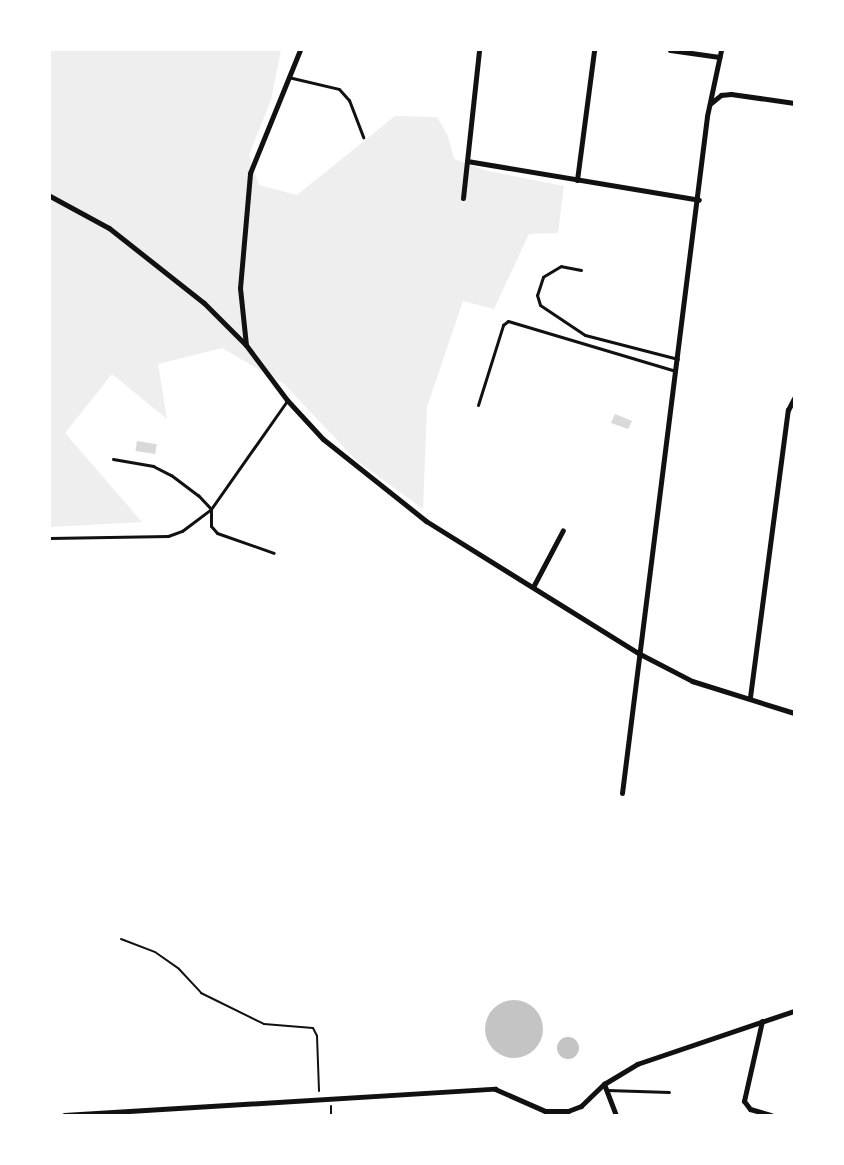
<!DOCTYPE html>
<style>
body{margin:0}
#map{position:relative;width:844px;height:1165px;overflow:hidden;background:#fff;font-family:"Asap Condensed",sans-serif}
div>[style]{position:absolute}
.green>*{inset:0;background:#eee}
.water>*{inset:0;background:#d9d9d9;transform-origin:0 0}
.building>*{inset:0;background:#c4c4c4}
.round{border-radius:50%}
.path>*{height:2px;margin:-1px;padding:0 1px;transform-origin:1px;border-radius:1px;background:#111}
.service>*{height:3px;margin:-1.5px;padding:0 1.5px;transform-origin:1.5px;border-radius:1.5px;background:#111}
.minor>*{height:5px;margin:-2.5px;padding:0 2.5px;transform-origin:2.5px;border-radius:2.5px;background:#111}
span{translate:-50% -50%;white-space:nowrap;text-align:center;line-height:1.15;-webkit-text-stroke:4px #fff;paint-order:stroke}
.frame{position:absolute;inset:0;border:51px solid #fff;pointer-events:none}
</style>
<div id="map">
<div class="green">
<div style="clip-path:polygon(50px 50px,281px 50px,271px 100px,249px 155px,259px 185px,297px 195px,395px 116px,437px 117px,448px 136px,454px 159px,488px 171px,564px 186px,558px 233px,529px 234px,494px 309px,463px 301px,427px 407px,423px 509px,356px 460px,284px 384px,222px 348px,158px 364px,167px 419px,112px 374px,65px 433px,142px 522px,50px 527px)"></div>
</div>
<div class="water">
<div style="clip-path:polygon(615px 414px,632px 421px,628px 429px,611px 423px)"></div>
<div style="left:137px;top:441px;width:20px;height:10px;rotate:9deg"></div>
</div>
<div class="building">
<div class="round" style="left:485px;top:1000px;width:58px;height:58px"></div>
<div class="round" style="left:557px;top:1037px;width:22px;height:22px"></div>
</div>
<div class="path">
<div style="left:121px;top:939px;width:36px;rotate:21deg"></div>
<div style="left:155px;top:952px;width:29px;rotate:35deg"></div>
<div style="left:179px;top:969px;width:33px;rotate:47deg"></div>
<div style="left:201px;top:993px;width:70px;rotate:26.2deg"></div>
<div style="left:264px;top:1024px;width:49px;rotate:4.7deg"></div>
<div style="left:313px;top:1028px;width:9px;rotate:63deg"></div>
<div style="left:317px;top:1036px;width:55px;rotate:87.9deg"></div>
<div style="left:331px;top:1115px;width:9px;rotate:-90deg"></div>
</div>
<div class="service">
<div style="left:288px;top:77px;width:52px;rotate:13.2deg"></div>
<div style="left:339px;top:89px;width:15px;rotate:48deg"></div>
<div style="left:349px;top:100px;width:40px;rotate:69deg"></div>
<div style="left:581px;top:270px;width:20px;rotate:-169deg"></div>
<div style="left:561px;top:266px;width:21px;rotate:149deg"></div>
<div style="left:543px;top:277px;width:19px;rotate:108deg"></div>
<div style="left:537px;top:295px;width:10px;rotate:73deg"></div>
<div style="left:540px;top:305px;width:54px;rotate:33.7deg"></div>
<div style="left:585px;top:335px;width:96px;rotate:14.5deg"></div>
<div style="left:478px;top:405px;width:84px;rotate:-72.6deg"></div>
<div style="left:503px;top:325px;width:6px;rotate:-39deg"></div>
<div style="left:508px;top:321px;width:175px;rotate:16.6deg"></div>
<div style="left:113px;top:459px;width:41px;rotate:9.9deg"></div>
<div style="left:153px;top:466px;width:20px;rotate:27deg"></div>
<div style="left:171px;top:475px;width:34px;rotate:37deg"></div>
<div style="left:198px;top:495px;width:19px;rotate:47deg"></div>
<div style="left:211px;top:509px;width:17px;rotate:90deg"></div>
<div style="left:211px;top:526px;width:9px;rotate:49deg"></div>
<div style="left:217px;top:533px;width:60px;rotate:19.3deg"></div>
<div style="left:50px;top:538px;width:118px;rotate:-1deg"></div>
<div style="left:168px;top:536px;width:15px;rotate:-20deg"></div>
<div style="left:182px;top:531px;width:36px;rotate:-37deg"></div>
<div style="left:211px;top:509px;width:132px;rotate:-54.9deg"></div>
<div style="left:607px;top:1090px;width:62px;rotate:1.8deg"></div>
</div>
<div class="minor">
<div style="left:670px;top:50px;width:50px;rotate:8deg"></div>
<div style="left:711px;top:103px;width:13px;rotate:-39deg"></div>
<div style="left:721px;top:95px;width:10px;rotate:-6deg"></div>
<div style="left:731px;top:94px;width:64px;rotate:8.1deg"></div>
<div style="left:467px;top:161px;width:235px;rotate:9.5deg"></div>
<div style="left:577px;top:180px;width:131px;rotate:-82.5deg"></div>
<div style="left:50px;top:196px;width:67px;rotate:28.5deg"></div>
<div style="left:109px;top:228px;width:121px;rotate:38.3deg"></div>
<div style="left:204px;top:303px;width:59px;rotate:45deg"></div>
<div style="left:246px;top:345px;width:69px;rotate:53.3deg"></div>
<div style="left:287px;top:400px;width:53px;rotate:47.3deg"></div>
<div style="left:323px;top:439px;width:132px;rotate:38.5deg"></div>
<div style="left:426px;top:521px;width:252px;rotate:31.9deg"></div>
<div style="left:640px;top:654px;width:59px;rotate:27.4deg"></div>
<div style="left:692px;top:681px;width:107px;rotate:17.4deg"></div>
<div style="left:463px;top:198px;width:149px;rotate:-83.8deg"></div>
<div style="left:246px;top:345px;width:57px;rotate:-96deg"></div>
<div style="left:240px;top:288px;width:115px;rotate:-85deg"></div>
<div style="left:250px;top:173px;width:133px;rotate:-67.9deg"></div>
<div style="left:533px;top:587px;width:64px;rotate:-62.2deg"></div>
<div style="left:750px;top:697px;width:290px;rotate:-82.5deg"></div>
<div style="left:788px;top:410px;width:13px;rotate:-63deg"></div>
<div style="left:622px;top:793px;width:682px;rotate:-82.84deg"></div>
<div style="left:707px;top:116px;width:67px;rotate:-78deg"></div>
<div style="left:762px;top:1021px;width:82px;rotate:102.7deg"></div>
<div style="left:744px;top:1101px;width:10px;rotate:53deg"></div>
<div style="left:750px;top:1109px;width:22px;rotate:16deg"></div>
<div style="left:604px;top:1084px;width:33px;rotate:69deg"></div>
<div style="left:64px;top:1115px;width:432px;rotate:-3.5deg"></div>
<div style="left:495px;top:1089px;width:55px;rotate:23.7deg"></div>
<div style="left:545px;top:1111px;width:23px"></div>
<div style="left:568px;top:1111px;width:14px;rotate:-21deg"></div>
<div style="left:581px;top:1106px;width:32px;rotate:-44deg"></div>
<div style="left:604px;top:1084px;width:39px;rotate:-31deg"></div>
<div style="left:637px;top:1064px;width:166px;rotate:-18.7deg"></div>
</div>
<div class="frame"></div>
</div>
